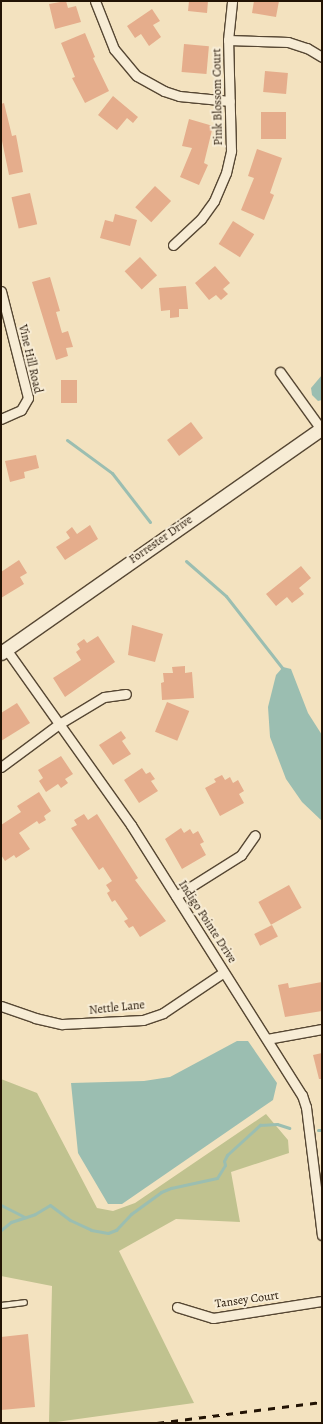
<!DOCTYPE html>
<style>
body{margin:0}
#map{position:relative;width:323px;height:1424px;overflow:hidden;background:#f3e2bf;font-family:Alegreya,serif}
div>[style]{position:absolute}
.green>*{inset:0;background:#c0c28f}
.water>*{inset:0;background:#9bbeb1}
.stream>*{height:3px;margin:-1.5px;padding:0 1.5px;transform-origin:1.5px;border-radius:1.5px;background:#9bbeb1}
.building>*{inset:0;background:#e5ad8c;transform-origin:0 0}
.roads{filter:drop-shadow(1px 0 #564733) drop-shadow(-1px 0 #564733) drop-shadow(0 1px #564733) drop-shadow(0 -1px #564733)}
.lane>*{height:4.5px;margin:-2.25px;padding:0 2.25px;transform-origin:2.25px;border-radius:2.25px;background:#f7ecd5}
.street>*{height:9px;margin:-4.5px;padding:0 4.5px;transform-origin:4.5px;border-radius:4.5px;background:#f7ecd5}
.secondary>*{height:13px;margin:-6.5px;padding:0 6.5px;transform-origin:6.5px;border-radius:6.5px;background:#f7ecd5}
.rail>*{height:3px;margin-top:-1.5px;transform-origin:0;background:repeating-linear-gradient(90deg,#221304 0 7px,transparent 0 14px)}
span{translate:-50% -50%;white-space:nowrap;text-align:center;line-height:1.15;-webkit-text-stroke:4px #f7ecd5;paint-order:stroke}
.street-label{font-size:12px;color:#221304}
.frame{position:absolute;inset:0;border:2px solid #221304;pointer-events:none}
</style>
<div id="map">
<div class="green">
<div style="clip-path:polygon(1px 1079px,37px 1093px,97px 1208px,113px 1211px,135px 1203px,266px 1114px,288px 1140px,289px 1153px,231px 1172px,240px 1222px,176px 1219px,119px 1251px,194px 1403px,49px 1423px,52px 1286px,1px 1276px)"></div>
</div>
<div class="water">
<div style="clip-path:polygon(322px 375px,322px 400px,318px 401px,312px 395px,311px 388px)"></div>
<div style="clip-path:polygon(283px 667px,291px 669px,308px 713px,322px 735px,322px 821px,302px 802px,286px 779px,270px 737px,268px 707px,276px 675px)"></div>
<div style="clip-path:polygon(237px 1041px,248px 1041px,277px 1083px,273px 1100px,122px 1204px,108px 1204px,78px 1153px,71px 1083px,144px 1081px,170px 1077px)"></div>
</div>
<div class="stream">
<div style="left:67px;top:440px;width:56px;rotate:36.3deg"></div>
<div style="left:112px;top:473px;width:62px;rotate:52.2deg"></div>
<div style="left:186px;top:561px;width:53px;rotate:41.2deg"></div>
<div style="left:226px;top:596px;width:93px;rotate:52deg"></div>
<div style="left:318px;top:1130px;width:4px"></div>
<div style="left:1px;top:1205px;width:27px;rotate:27deg"></div>
<div style="left:1px;top:1230px;width:13px;rotate:-39deg"></div>
<div style="left:11px;top:1222px;width:25px;rotate:-18deg"></div>
<div style="left:35px;top:1214px;width:17px;rotate:-31deg"></div>
<div style="left:50px;top:1205px;width:25px;rotate:37deg"></div>
<div style="left:70px;top:1220px;width:23px;rotate:25deg"></div>
<div style="left:91px;top:1230px;width:17px;rotate:10deg"></div>
<div style="left:108px;top:1233px;width:9px;rotate:-21deg"></div>
<div style="left:116px;top:1230px;width:22px;rotate:-47deg"></div>
<div style="left:131px;top:1214px;width:37px;rotate:-36deg"></div>
<div style="left:161px;top:1192px;width:11px;rotate:-22deg"></div>
<div style="left:171px;top:1188px;width:47px;rotate:-12.3deg"></div>
<div style="left:217px;top:1178px;width:15px;rotate:-58deg"></div>
<div style="left:225px;top:1165px;width:4px;rotate:-104deg"></div>
<div style="left:224px;top:1161px;width:7px;rotate:-63deg"></div>
<div style="left:227px;top:1155px;width:45px;rotate:-42.3deg"></div>
<div style="left:260px;top:1125px;width:17px;rotate:-3deg"></div>
<div style="left:277px;top:1124px;width:13px;rotate:18deg"></div>
</div>
<div class="building">
<div style="clip-path:polygon(66px 1px,68px 8px,76px 6px,81px 22px,55px 29px,49px 4px)"></div>
<div style="clip-path:polygon(189px 1px,208px 1px,207px 13px,188px 11px)"></div>
<div style="clip-path:polygon(254px 1px,279px 1px,276px 17px,252px 13px)"></div>
<div style="clip-path:polygon(152px 9px,160px 21px,153px 25px,161px 37px,149px 46px,141px 34px,135px 38px,127px 26px)"></div>
<div style="clip-path:polygon(85px 33px,95px 57px,93px 58px,109px 91px,85px 103px,72px 78px,75px 77px,61px 43px)"></div>
<div style="left:184px;top:44px;width:25px;height:28px;rotate:5deg"></div>
<div style="left:265px;top:71px;width:23px;height:21px;rotate:5deg"></div>
<div style="clip-path:polygon(113px 96px,138px 117px,133px 123px,127px 118px,117px 130px,98px 115px)"></div>
<div style="clip-path:polygon(4px 103px,12px 136px,16px 135px,23px 172px,9px 175px,1px 136px,1px 104px)"></div>
<div style="left:261px;top:112px;width:25px;height:27px"></div>
<div style="clip-path:polygon(189px 119px,213px 126px,204px 163px,208px 165px,199px 185px,180px 177px,192px 148px,182px 146px)"></div>
<div style="clip-path:polygon(257px 149px,282px 158px,270px 193px,274px 195px,264px 220px,241px 210px,254px 178px,248px 176px)"></div>
<div style="left:155px;top:186px;width:22px;height:29px;rotate:43deg"></div>
<div style="left:30px;top:193px;width:32px;height:19px;rotate:77deg"></div>
<div style="clip-path:polygon(115px 214px,137px 220px,130px 246px,100px 238px,105px 220px,113px 222px)"></div>
<div style="left:233px;top:221px;width:25px;height:27px;rotate:32deg"></div>
<div style="left:140px;top:257px;width:25px;height:21px;rotate:47deg"></div>
<div style="clip-path:polygon(215px 266px,230px 283px,223px 289px,228px 294px,221px 300px,216px 295px,209px 300px,195px 283px)"></div>
<div style="clip-path:polygon(50px 277px,60px 311px,56px 312px,62px 333px,68px 331px,73px 347px,66px 348px,68px 356px,56px 360px,32px 282px)"></div>
<div style="clip-path:polygon(186px 286px,188px 309px,179px 309px,179px 317px,170px 318px,170px 310px,161px 311px,159px 288px)"></div>
<div style="left:61px;top:380px;width:16px;height:23px"></div>
<div style="left:191px;top:422px;width:20px;height:30px;rotate:53deg"></div>
<div style="clip-path:polygon(36px 455px,39px 468px,24px 472px,25px 478px,10px 482px,5px 461px)"></div>
<div style="clip-path:polygon(90px 525px,98px 539px,65px 560px,56px 547px,70px 538px,66px 532px,72px 527px,77px 534px)"></div>
<div style="clip-path:polygon(19px 560px,27px 573px,20px 577px,24px 584px,1px 598px,1px 572px)"></div>
<div style="clip-path:polygon(301px 566px,311px 578px,299px 588px,304px 594px,292px 603px,287px 597px,276px 606px,266px 594px)"></div>
<div style="clip-path:polygon(132px 625px,163px 634px,155px 662px,128px 655px)"></div>
<div style="clip-path:polygon(98px 636px,115px 662px,65px 697px,53px 678px,81px 660px,76px 652px,80px 649px,77px 644px,84px 639px,87px 643px)"></div>
<div style="clip-path:polygon(185px 666px,185px 673px,192px 672px,194px 698px,162px 700px,161px 683px,164px 682px,163px 673px,173px 673px,172px 667px)"></div>
<div style="left:167px;top:702px;width:24px;height:32px;rotate:22deg"></div>
<div style="clip-path:polygon(17px 703px,30px 723px,1px 741px,1px 713px)"></div>
<div style="clip-path:polygon(121px 731px,126px 738px,122px 741px,131px 754px,113px 765px,99px 745px)"></div>
<div style="clip-path:polygon(61px 756px,73px 774px,65px 779px,68px 783px,61px 788px,58px 784px,46px 792px,39px 781px,43px 778px,38px 770px)"></div>
<div style="clip-path:polygon(142px 768px,146px 774px,150px 772px,155px 779px,151px 781px,158px 791px,139px 803px,124px 780px)"></div>
<div style="clip-path:polygon(222px 775px,225px 780px,230px 777px,233px 783px,238px 780px,244px 791px,239px 794px,244px 803px,220px 816px,205px 788px,216px 782px,214px 779px)"></div>
<div style="clip-path:polygon(39px 792px,51px 811px,44px 816px,46px 820px,39px 824px,37px 821px,19px 833px,30px 849px,16px 858px,14px 855px,5px 861px,1px 855px,1px 825px,21px 812px,17px 806px)"></div>
<div style="clip-path:polygon(84px 814px,88px 820px,97px 814px,138px 878px,135px 880px,166px 921px,140px 937px,133px 926px,129px 928px,124px 921px,128px 919px,115px 900px,112px 902px,107px 893px,110px 891px,106px 885px,112px 881px,103px 867px,99px 870px,71px 828px,77px 825px,74px 820px)"></div>
<div style="clip-path:polygon(181px 828px,184px 833px,190px 829px,193px 834px,198px 831px,204px 842px,200px 844px,206px 855px,182px 869px,165px 839px)"></div>
<div style="left:289px;top:885px;width:26px;height:35px;rotate:61deg"></div>
<div style="left:272px;top:925px;width:13px;height:20px;rotate:63deg"></div>
<div style="clip-path:polygon(322px 982px,322px 1011px,285px 1017px,278px 985px,288px 983px,289px 988px)"></div>
<div style="clip-path:polygon(322px 1053px,322px 1079px,319px 1079px,313px 1055px)"></div>
<div style="clip-path:polygon(28px 1334px,35px 1407px,1px 1410px,1px 1337px)"></div>
</div>
<div class="roads">
<div class="lane">
<div style="left:1px;top:1305px;width:23px;rotate:-7deg"></div>
</div>
<div class="street">
<div style="left:95px;top:1px;width:52px;rotate:68.4deg"></div>
<div style="left:114px;top:49px;width:35px;rotate:50deg"></div>
<div style="left:137px;top:76px;width:31px;rotate:29deg"></div>
<div style="left:164px;top:91px;width:16px;rotate:18deg"></div>
<div style="left:179px;top:96px;width:51px;rotate:5.6deg"></div>
<div style="left:228px;top:40px;width:60px;rotate:1.9deg"></div>
<div style="left:288px;top:42px;width:20px;rotate:18deg"></div>
<div style="left:307px;top:48px;width:17px;rotate:31deg"></div>
<div style="left:173px;top:245px;width:38px;rotate:-43deg"></div>
<div style="left:201px;top:219px;width:22px;rotate:-54deg"></div>
<div style="left:214px;top:201px;width:30px;rotate:-67deg"></div>
<div style="left:226px;top:173px;width:23px;rotate:-77deg"></div>
<div style="left:231px;top:151px;width:111px;rotate:-91.5deg"></div>
<div style="left:228px;top:40px;width:39px;rotate:-84deg"></div>
<div style="left:1px;top:291px;width:110px;rotate:75.8deg"></div>
<div style="left:28px;top:398px;width:14px;rotate:120deg"></div>
<div style="left:21px;top:410px;width:22px;rotate:156deg"></div>
<div style="left:280px;top:372px;width:70px;rotate:54.3deg"></div>
<div style="left:6px;top:649px;width:216px;rotate:54.6deg"></div>
<div style="left:131px;top:825px;width:320px;rotate:57.7deg"></div>
<div style="left:302px;top:1095px;width:13px;rotate:72deg"></div>
<div style="left:306px;top:1107px;width:129px;rotate:82.9deg"></div>
<div style="left:1px;top:767px;width:72px;rotate:-36.6deg"></div>
<div style="left:59px;top:724px;width:52px;rotate:-31deg"></div>
<div style="left:104px;top:697px;width:22px;rotate:-8deg"></div>
<div style="left:176px;top:896px;width:77px;rotate:-32.2deg"></div>
<div style="left:241px;top:855px;width:24px;rotate:-55deg"></div>
<div style="left:1px;top:1006px;width:36px;rotate:19deg"></div>
<div style="left:35px;top:1018px;width:28px;rotate:13deg"></div>
<div style="left:62px;top:1024px;width:81px;rotate:-2.8deg"></div>
<div style="left:143px;top:1020px;width:21px;rotate:-19deg"></div>
<div style="left:163px;top:1013px;width:73px;rotate:-33.9deg"></div>
<div style="left:267px;top:1039px;width:56px;rotate:-10.3deg"></div>
<div style="left:177px;top:1307px;width:38px;rotate:17deg"></div>
<div style="left:213px;top:1318px;width:110px;rotate:-8.9deg"></div>
</div>
<div class="secondary">
<div style="left:1px;top:653px;width:392px;rotate:-35deg"></div>
</div>
</div>
<div class="rail">
<div style="left:157px;top:1423px;width:166px;rotate:-7.3deg"></div>
</div>
<div class="street-label">
<span style="left:218px;top:97px;rotate:-91deg">Pink Blossom Court</span>
<span style="left:30px;top:359px;rotate:77deg">Vine Hill Road</span>
<span style="left:161px;top:540px;rotate:-35deg">Forrester Drive</span>
<span style="left:207px;top:922px;rotate:57deg">Indigo Pointe Drive</span>
<span style="left:117px;top:1008px;rotate:-6deg">Nettle Lane</span>
<span style="left:247px;top:1300px;rotate:-8deg">Tansey Court</span>
</div>
<div class="frame"></div>
</div>
